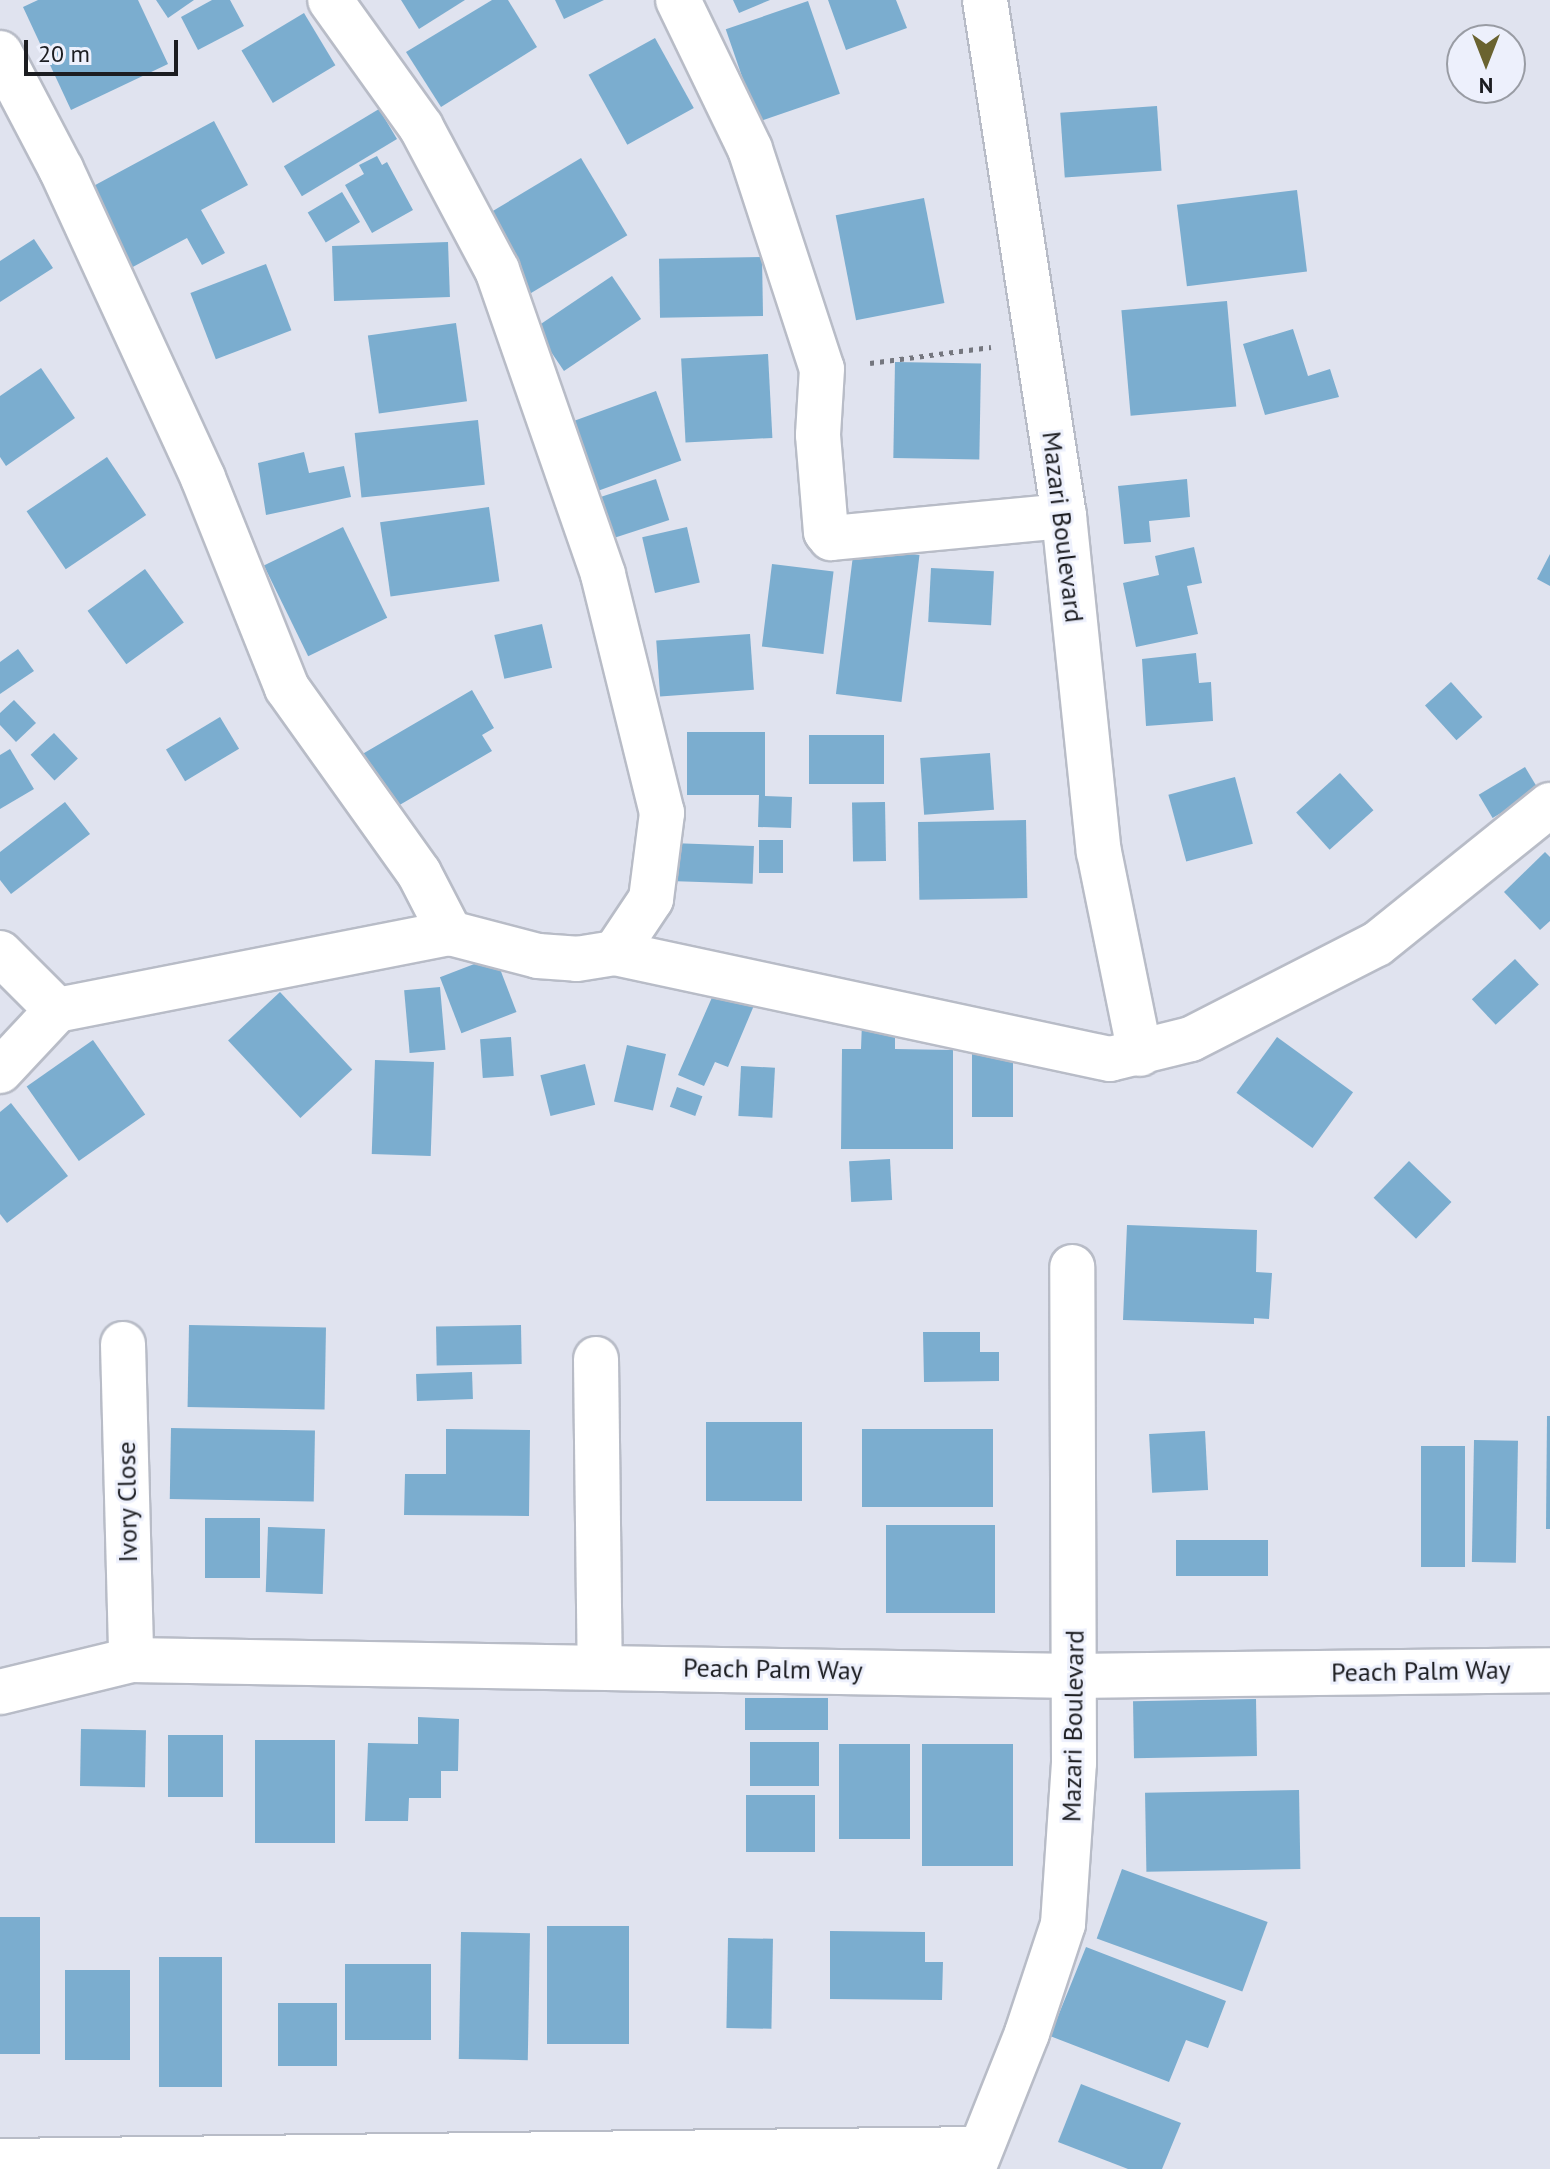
<!DOCTYPE html>
<style>
body{margin:0}
#map{position:relative;width:1550px;height:2169px;overflow:hidden;background:#e0e3ef;font-family:"PT Sans",sans-serif}
div>[style]{position:absolute}
.building>*{inset:0;background:#7badcf;transform-origin:0 0}
.path>*{height:5px;margin-top:-2.5px;transform-origin:0;background:repeating-linear-gradient(90deg,#74767e 0 4px,transparent 0 10px)}
.roads{filter:drop-shadow(2px 0 #b8bcc7) drop-shadow(-2px 0 #b8bcc7) drop-shadow(0 2px #b8bcc7) drop-shadow(0 -2px #b8bcc7)}
.minor>*{height:44px;margin:-22px;padding:0 22px;transform-origin:22px;border-radius:22px;background:#fff}
span{translate:-50% -50%;white-space:nowrap;text-align:center;line-height:1.15;-webkit-text-stroke:6px #edf0fc;paint-order:stroke}
.street-label{font-size:26px;color:#1c1d21}
.north{position:absolute;left:1446px;top:24px;width:80px;height:80px;box-sizing:border-box;background:#edf0fc;border:2px solid #999ca4;border-radius:50%;rotate:180deg;font-size:22px;font-weight:700;line-height:32px;text-align:center;color:#1c1d21}
.north::after{content:'';display:block;margin:auto;width:28px;height:36px;background:#6a6330;clip-path:polygon(50% 0,100% 100%,50% 72%,0 100%)}
.scale{position:absolute;left:24px;top:40px;width:154px;height:36px;box-sizing:border-box;border:4px solid #1c1d21;border-top:0;padding-left:10px;font-size:24px;line-height:28px;white-space:nowrap;color:#1c1d21;-webkit-text-stroke:6px #edf0fc;paint-order:stroke}
</style>
<div id="map">
<div class="building">
<div style="clip-path:polygon(38px 0,138px 0,168px 64px,71px 110px,23px 7px)"></div>
<div style="clip-path:polygon(156px 0,194px 0,168px 18px)"></div>
<div style="clip-path:polygon(212px 0,230px 0,244px 26px,198px 50px,181px 17px)"></div>
<div style="clip-path:polygon(401px 0,465px 0,419px 29px)"></div>
<div style="clip-path:polygon(492px 0,508px 0,537px 47px,441px 107px,406px 52px)"></div>
<div style="clip-path:polygon(555px 0,604px 0,564px 19px)"></div>
<div style="clip-path:polygon(733px 0,770px 0,739px 13px)"></div>
<div style="clip-path:polygon(828px 0,896px 0,907px 28px,846px 50px)"></div>
<div style="left:808px;top:1px;width:98px;height:87px;rotate:71deg"></div>
<div style="left:304px;top:13px;width:61px;height:73px;rotate:59deg"></div>
<div style="left:655px;top:38px;width:80px;height:76px;rotate:61deg"></div>
<div style="left:1157px;top:106px;width:65px;height:97px;rotate:86deg"></div>
<div style="left:379px;top:109px;width:35px;height:111px;rotate:59deg"></div>
<div style="clip-path:polygon(214px 121px,248px 185px,201px 210px,225px 253px,202px 265px,187px 238px,129px 269px,86px 190px)"></div>
<div style="clip-path:polygon(377px 156px,382px 165px,387px 162px,413px 210px,372px 233px,345px 185px,364px 174px,359px 165px)"></div>
<div style="left:581px;top:158px;width:90px;height:121px;rotate:59deg"></div>
<div style="left:1297px;top:190px;width:82px;height:121px;rotate:83deg"></div>
<div style="left:342px;top:192px;width:35px;height:40px;rotate:59deg"></div>
<div style="left:924px;top:198px;width:107px;height:90px;rotate:79deg"></div>
<div style="clip-path:polygon(34px 239px,53px 268px,0 302px,0 261px)"></div>
<div style="left:448px;top:242px;width:55px;height:116px;rotate:88deg"></div>
<div style="left:762px;top:257px;width:59px;height:103px;rotate:89deg"></div>
<div style="left:266px;top:264px;width:71px;height:81px;rotate:69deg"></div>
<div style="left:612px;top:276px;width:52px;height:93px;rotate:56deg"></div>
<div style="left:1227px;top:301px;width:106px;height:106px;rotate:85deg"></div>
<div style="left:456px;top:323px;width:79px;height:89px;rotate:82deg"></div>
<div style="clip-path:polygon(1293px 329px,1308px 376px,1330px 369px,1339px 397px,1265px 415px,1243px 344px)"></div>
<div style="left:768px;top:354px;width:84px;height:87px;rotate:87deg"></div>
<div style="left:895px;top:362px;width:86px;height:96px;rotate:1deg"></div>
<div style="clip-path:polygon(41px 368px,75px 418px,6px 466px,0 457px,0 396px)"></div>
<div style="left:656px;top:391px;width:74px;height:108px;rotate:70deg"></div>
<div style="left:478px;top:420px;width:65px;height:124px;rotate:84deg"></div>
<div style="clip-path:polygon(304px 452px,309px 473px,344px 466px,351px 497px,266px 515px,258px 463px)"></div>
<div style="left:107px;top:457px;width:70px;height:97px;rotate:56deg"></div>
<div style="left:656px;top:479px;width:43px;height:81px;rotate:72deg"></div>
<div style="clip-path:polygon(1187px 479px,1190px 517px,1149px 521px,1151px 542px,1124px 544px,1118px 486px)"></div>
<div style="left:489px;top:507px;width:75px;height:110px;rotate:82deg"></div>
<div style="left:343px;top:527px;width:101px;height:88px;rotate:64deg"></div>
<div style="left:687px;top:527px;width:57px;height:46px;rotate:77deg"></div>
<div style="left:854px;top:547px;width:66px;height:148px;rotate:7deg"></div>
<div style="clip-path:polygon(1194px 547px,1202px 583px,1187px 586px,1198px 634px,1136px 647px,1123px 583px,1159px 575px,1155px 556px)"></div>
<div style="clip-path:polygon(1550px 554px,1550px 586px,1537px 579px)"></div>
<div style="left:772px;top:564px;width:62px;height:83px;rotate:7deg"></div>
<div style="left:931px;top:568px;width:63px;height:54px;rotate:3deg"></div>
<div style="left:145px;top:569px;width:66px;height:71px;rotate:54deg"></div>
<div style="left:542px;top:624px;width:45px;height:49px;rotate:77deg"></div>
<div style="left:750px;top:634px;width:56px;height:94px;rotate:86deg"></div>
<div style="clip-path:polygon(18px 649px,34px 671px,0 694px,0 662px)"></div>
<div style="clip-path:polygon(1196px 653px,1199px 683px,1211px 682px,1213px 721px,1146px 726px,1142px 659px)"></div>
<div style="left:1451px;top:682px;width:47px;height:35px;rotate:48deg"></div>
<div style="clip-path:polygon(472px 690px,494px 728px,482px 735px,492px 751px,391px 810px,359px 756px)"></div>
<div style="clip-path:polygon(14px 700px,36px 723px,16px 742px,0 725px,0 713px)"></div>
<div style="left:220px;top:717px;width:37px;height:63px;rotate:59deg"></div>
<div style="clip-path:polygon(687px 732px,765px 732px,765px 796px,792px 797px,791px 828px,758px 827px,759px 795px,687px 795px)"></div>
<div style="left:54px;top:733px;width:35px;height:32px;rotate:47deg"></div>
<div style="left:809px;top:735px;width:75px;height:49px"></div>
<div style="clip-path:polygon(10px 749px,34px 789px,0 809px,0 755px)"></div>
<div style="left:990px;top:753px;width:57px;height:70px;rotate:86deg"></div>
<div style="left:1525px;top:767px;width:27px;height:54px;rotate:59deg"></div>
<div style="left:1340px;top:773px;width:50px;height:59px;rotate:48deg"></div>
<div style="left:1235px;top:777px;width:69px;height:69px;rotate:75deg"></div>
<div style="clip-path:polygon(65px 802px,90px 834px,11px 894px,0 880px,0 852px)"></div>
<div style="left:885px;top:802px;width:59px;height:33px;rotate:89deg"></div>
<div style="left:1026px;top:820px;width:78px;height:108px;rotate:89deg"></div>
<div style="left:759px;top:840px;width:24px;height:33px"></div>
<div style="left:671px;top:843px;width:83px;height:38px;rotate:2deg"></div>
<div style="clip-path:polygon(1545px 852px,1550px 857px,1550px 921px,1540px 930px,1504px 892px)"></div>
<div style="left:495px;top:956px;width:60px;height:59px;rotate:69deg"></div>
<div style="left:1515px;top:959px;width:35px;height:59px;rotate:47deg"></div>
<div style="clip-path:polygon(717px 986px,755px 1003px,728px 1067px,715px 1062px,704px 1086px,678px 1075px)"></div>
<div style="left:440px;top:987px;width:63px;height:36px;rotate:85deg"></div>
<div style="left:280px;top:992px;width:106px;height:71px;rotate:47deg"></div>
<div style="clip-path:polygon(862px 1022px,895px 1022px,895px 1049px,953px 1050px,953px 1149px,841px 1149px,842px 1049px,861px 1049px)"></div>
<div style="left:511px;top:1037px;width:39px;height:31px;rotate:86deg"></div>
<div style="left:1277px;top:1037px;width:94px;height:69px;rotate:36deg"></div>
<div style="left:93px;top:1040px;width:91px;height:81px;rotate:55deg"></div>
<div style="left:627px;top:1045px;width:40px;height:58px;rotate:13deg"></div>
<div style="left:972px;top:1054px;width:41px;height:63px"></div>
<div style="left:375px;top:1060px;width:59px;height:94px;rotate:2deg"></div>
<div style="left:585px;top:1064px;width:42px;height:46px;rotate:76deg"></div>
<div style="left:741px;top:1066px;width:34px;height:50px;rotate:3deg"></div>
<div style="left:677px;top:1087px;width:27px;height:21px;rotate:20deg"></div>
<div style="clip-path:polygon(11px 1103px,68px 1176px,7px 1223px,0 1214px,0 1112px)"></div>
<div style="left:890px;top:1159px;width:41px;height:41px;rotate:87deg"></div>
<div style="left:1409px;top:1161px;width:59px;height:51px;rotate:44deg"></div>
<div style="clip-path:polygon(1127px 1225px,1257px 1230px,1256px 1272px,1272px 1273px,1269px 1319px,1254px 1318px,1254px 1324px,1123px 1320px)"></div>
<div style="left:189px;top:1325px;width:137px;height:82px;rotate:1deg"></div>
<div style="left:521px;top:1325px;width:39px;height:85px;rotate:89deg"></div>
<div style="clip-path:polygon(923px 1332px,980px 1332px,980px 1352px,999px 1352px,999px 1381px,924px 1382px)"></div>
<div style="left:472px;top:1372px;width:27px;height:56px;rotate:88deg"></div>
<div style="clip-path:polygon(1547px 1416px,1550px 1416px,1550px 1529px,1546px 1529px)"></div>
<div style="left:706px;top:1422px;width:96px;height:79px"></div>
<div style="left:171px;top:1428px;width:144px;height:71px;rotate:1deg"></div>
<div style="clip-path:polygon(446px 1429px,530px 1430px,529px 1516px,404px 1515px,405px 1474px,446px 1474px)"></div>
<div style="left:862px;top:1429px;width:131px;height:78px"></div>
<div style="left:1205px;top:1431px;width:59px;height:56px;rotate:87deg"></div>
<div style="left:1474px;top:1440px;width:44px;height:122px;rotate:1deg"></div>
<div style="left:1421px;top:1446px;width:44px;height:121px"></div>
<div style="left:205px;top:1518px;width:55px;height:60px"></div>
<div style="left:995px;top:1525px;width:88px;height:109px;rotate:90deg"></div>
<div style="left:268px;top:1527px;width:57px;height:65px;rotate:2deg"></div>
<div style="left:1268px;top:1540px;width:36px;height:92px;rotate:90deg"></div>
<div style="left:745px;top:1698px;width:83px;height:32px"></div>
<div style="left:1256px;top:1699px;width:57px;height:123px;rotate:89deg"></div>
<div style="clip-path:polygon(418px 1717px,459px 1719px,458px 1771px,441px 1771px,441px 1798px,409px 1798px,408px 1821px,365px 1821px,368px 1743px,418px 1744px)"></div>
<div style="left:81px;top:1729px;width:65px;height:57px;rotate:1deg"></div>
<div style="left:168px;top:1735px;width:55px;height:62px"></div>
<div style="left:335px;top:1740px;width:103px;height:80px;rotate:90deg"></div>
<div style="left:750px;top:1742px;width:69px;height:44px"></div>
<div style="left:839px;top:1744px;width:71px;height:95px"></div>
<div style="left:922px;top:1744px;width:91px;height:122px"></div>
<div style="left:1299px;top:1790px;width:79px;height:154px;rotate:89deg"></div>
<div style="left:746px;top:1795px;width:69px;height:57px"></div>
<div style="left:1122px;top:1869px;width:155px;height:74px;rotate:20deg"></div>
<div style="left:0;top:1917px;width:40px;height:137px"></div>
<div style="left:547px;top:1926px;width:82px;height:118px"></div>
<div style="clip-path:polygon(830px 1931px,925px 1932px,925px 1962px,943px 1962px,942px 2000px,830px 1999px)"></div>
<div style="left:461px;top:1932px;width:69px;height:127px;rotate:1deg"></div>
<div style="left:728px;top:1938px;width:45px;height:90px;rotate:1deg"></div>
<div style="clip-path:polygon(1086px 1947px,1226px 2001px,1208px 2048px,1186px 2040px,1169px 2082px,1050px 2036px)"></div>
<div style="left:222px;top:1957px;width:130px;height:63px;rotate:90deg"></div>
<div style="left:345px;top:1964px;width:86px;height:76px"></div>
<div style="left:65px;top:1970px;width:65px;height:90px"></div>
<div style="left:278px;top:2003px;width:59px;height:63px"></div>
<div style="clip-path:polygon(1081px 2084px,1181px 2123px,1162px 2169px,1128px 2169px,1058px 2142px)"></div>
</div>
<div class="path">
<div style="left:870px;top:363px;width:122px;rotate:-7.5deg"></div>
</div>
<div class="roads">
<div class="minor">
<div style="left:678px;top:0;width:165px;rotate:64.2deg"></div>
<div style="left:750px;top:149px;width:231px;rotate:71.9deg"></div>
<div style="left:822px;top:369px;width:66px;rotate:93.5deg"></div>
<div style="left:818px;top:435px;width:97px;rotate:85.3deg"></div>
<div style="left:826px;top:532px;width:8px;rotate:50deg"></div>
<div style="left:831px;top:538px;width:234px;rotate:-5.4deg"></div>
<div style="left:985px;top:0;width:522px;rotate:81.3deg"></div>
<div style="left:1064px;top:516px;width:338px;rotate:84.1deg"></div>
<div style="left:1099px;top:852px;width:206px;rotate:78.5deg"></div>
<div style="left:0;top:53px;width:131px;rotate:62.3deg"></div>
<div style="left:61px;top:169px;width:340px;rotate:65.3deg"></div>
<div style="left:203px;top:478px;width:226px;rotate:68.2deg"></div>
<div style="left:287px;top:688px;width:227px;rotate:54.5deg"></div>
<div style="left:419px;top:873px;width:68px;rotate:62.7deg"></div>
<div style="left:450px;top:933px;width:91px;rotate:14.6deg"></div>
<div style="left:538px;top:956px;width:39px;rotate:4deg"></div>
<div style="left:577px;top:959px;width:38px;rotate:-9deg"></div>
<div style="left:615px;top:953px;width:65px;rotate:-56.3deg"></div>
<div style="left:651px;top:899px;width:87px;rotate:-82.7deg"></div>
<div style="left:662px;top:813px;width:246px;rotate:-103.9deg"></div>
<div style="left:603px;top:574px;width:322px;rotate:-109.2deg"></div>
<div style="left:497px;top:270px;width:162px;rotate:-118deg"></div>
<div style="left:421px;top:127px;width:156px;rotate:-125.6deg"></div>
<div style="left:0;top:953px;width:81px;rotate:45deg"></div>
<div style="left:57px;top:1010px;width:400px;rotate:-11.1deg"></div>
<div style="left:615px;top:953px;width:506px;rotate:12.09deg"></div>
<div style="left:1110px;top:1059px;width:83px;rotate:-13.9deg"></div>
<div style="left:1191px;top:1039px;width:209px;rotate:-27.1deg"></div>
<div style="left:1377px;top:944px;width:222px;rotate:-38.8deg"></div>
<div style="left:0;top:1071px;width:83px;rotate:-46.9deg"></div>
<div style="left:123px;top:1344px;width:316px;rotate:88.5deg"></div>
<div style="left:596px;top:1359px;width:306px;rotate:89.3deg"></div>
<div style="left:0;top:1692px;width:135px;rotate:-13.7deg"></div>
<div style="left:131px;top:1660px;width:944px;rotate:0.97deg"></div>
<div style="left:1075px;top:1676px;width:475px;rotate:-0.7deg"></div>
<div style="left:0;top:2161px;width:979px;rotate:-0.7deg"></div>
<div style="left:973px;top:2169px;width:146px;rotate:-68.3deg"></div>
<div style="left:1027px;top:2033px;width:115px;rotate:-71.7deg"></div>
<div style="left:1063px;top:1924px;width:161px;rotate:-86.1deg"></div>
<div style="left:1074px;top:1763px;width:496px;rotate:-90.2deg"></div>
</div>
</div>
<div class="street-label">
<span style="left:1063px;top:527px;rotate:83deg">Mazari Boulevard</span>
<span style="left:127px;top:1502px;rotate:-91deg">Ivory Close</span>
<span style="left:773px;top:1669px;rotate:1deg">Peach Palm Way</span>
<span style="left:1421px;top:1671px;rotate:-1deg">Peach Palm Way</span>
<span style="left:1073px;top:1726px;rotate:-89deg">Mazari Boulevard</span>
</div>
<div class="north">N</div>
<div class="scale">20 m</div>
</div>
